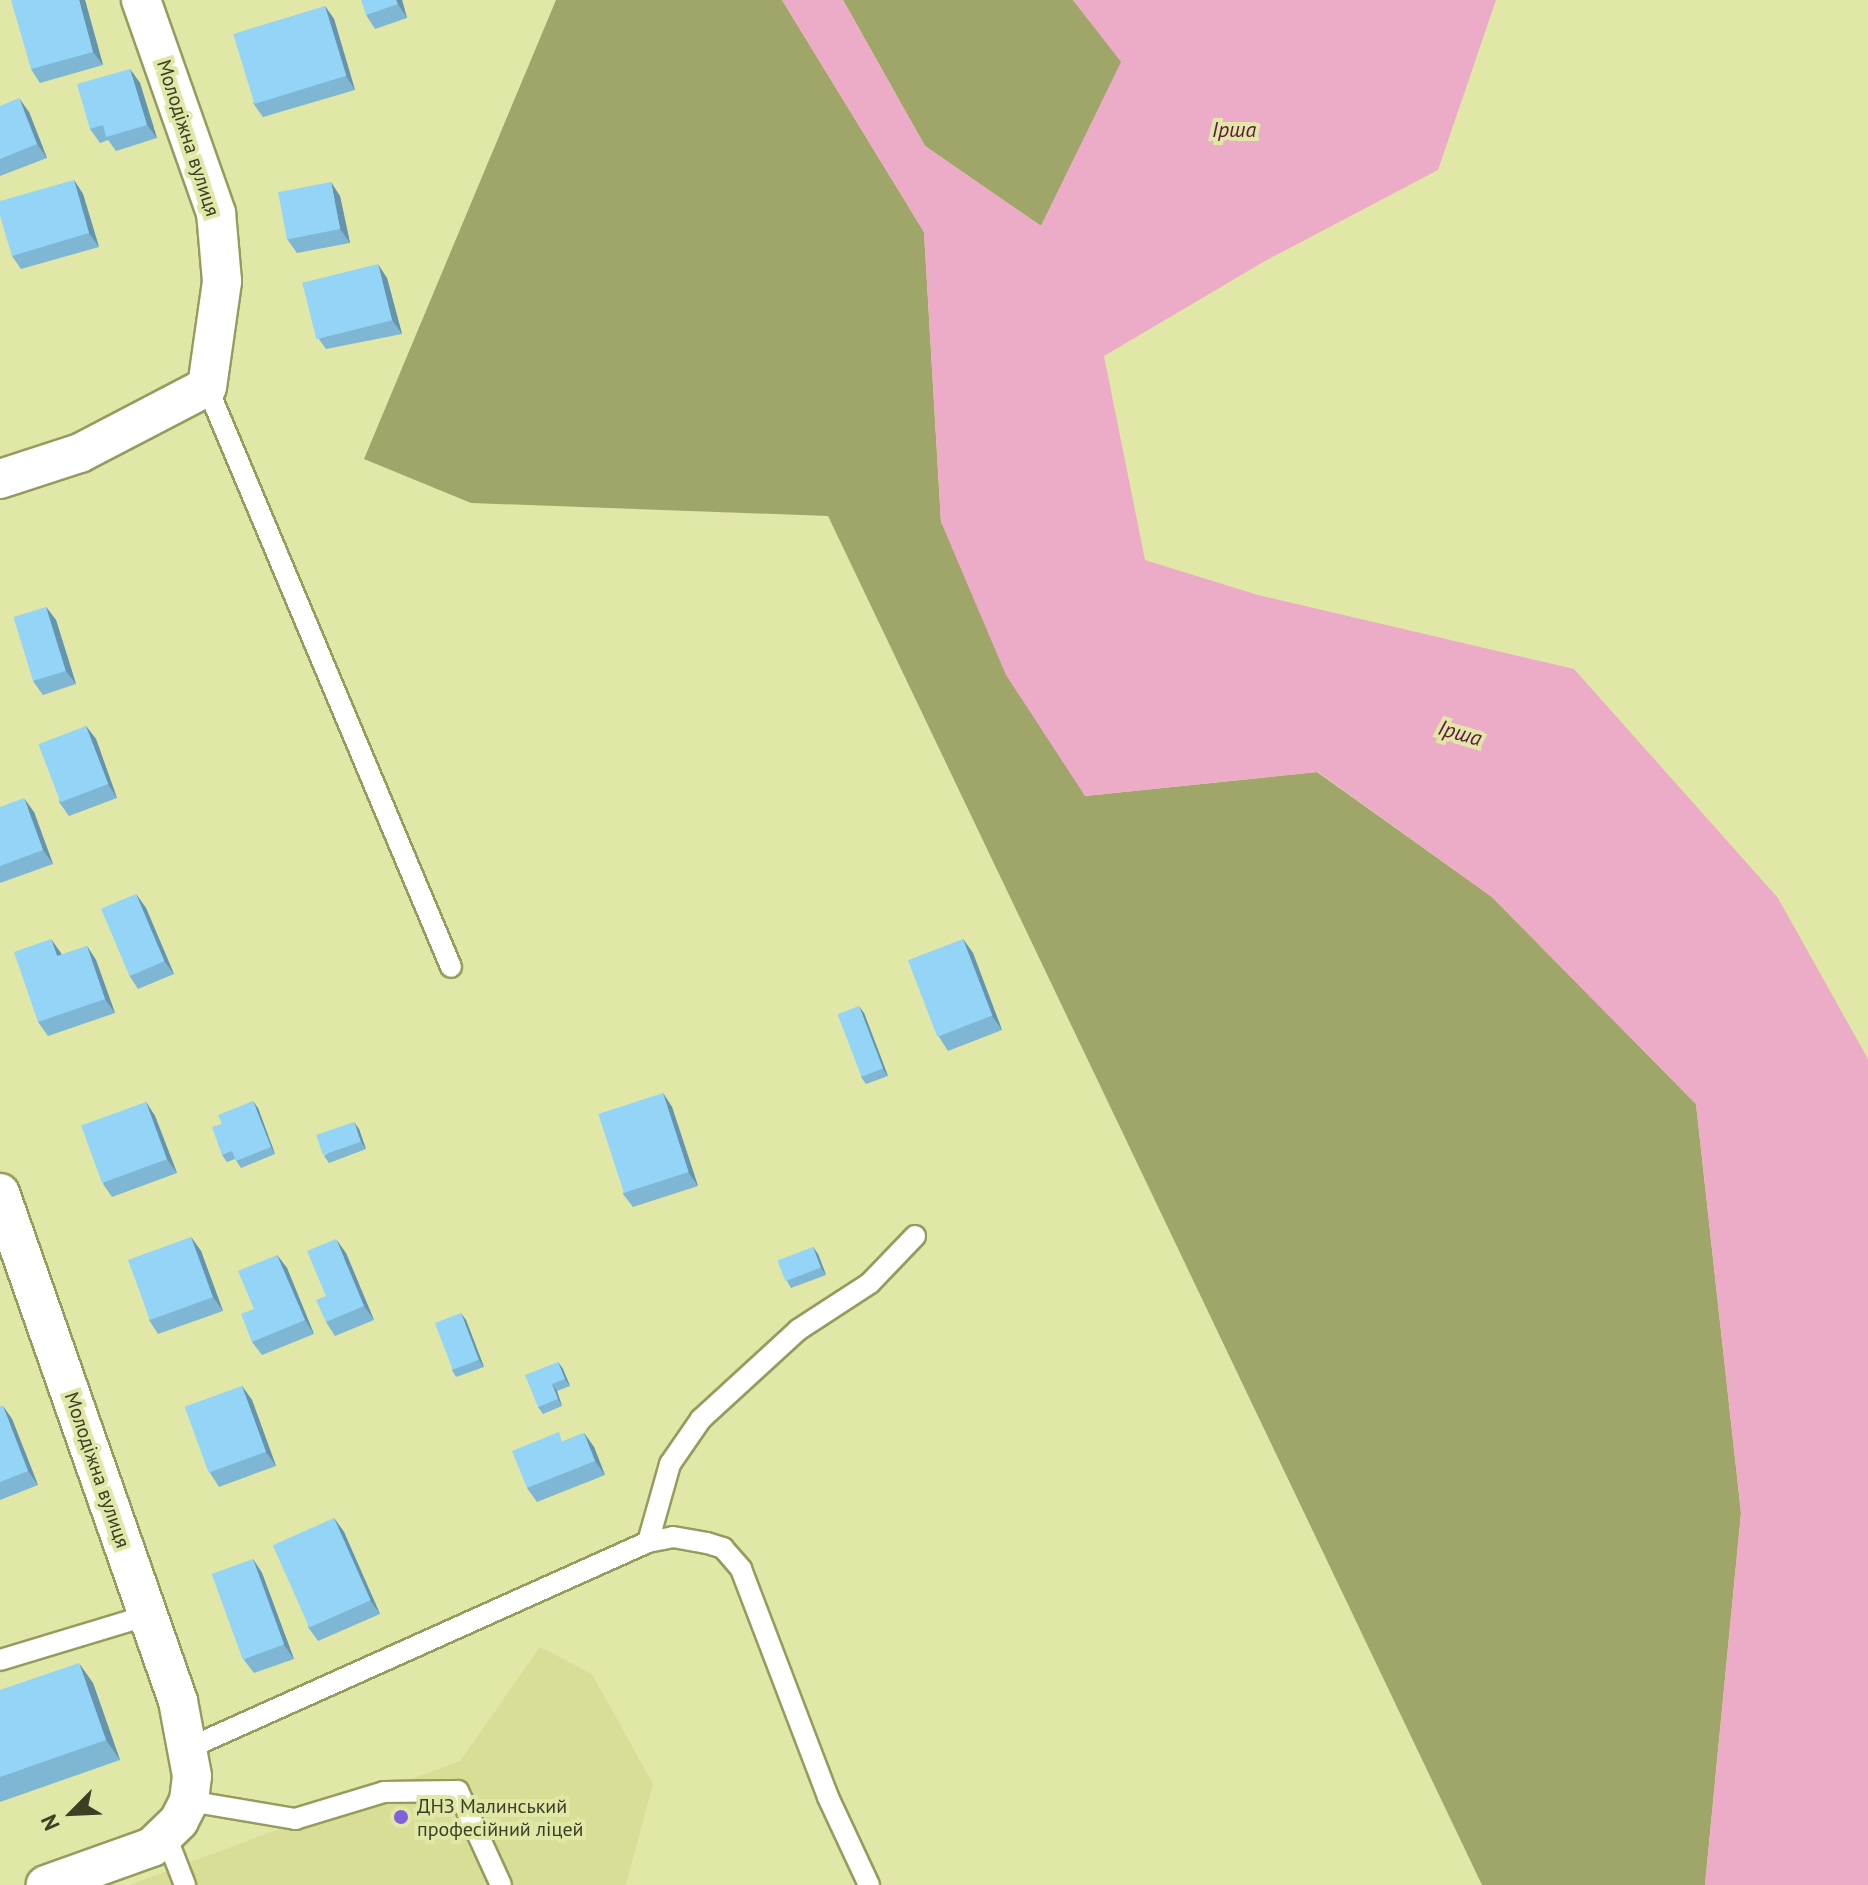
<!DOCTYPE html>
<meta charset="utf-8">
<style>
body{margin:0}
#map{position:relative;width:1868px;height:1885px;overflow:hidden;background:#e1e7a7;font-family:"PT Sans",sans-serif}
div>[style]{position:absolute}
.built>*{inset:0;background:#d8de96}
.forest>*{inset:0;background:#a0a569}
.water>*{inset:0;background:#ecacc7}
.roads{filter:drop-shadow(2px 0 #969b5e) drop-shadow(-2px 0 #969b5e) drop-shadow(0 2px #969b5e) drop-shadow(0 -2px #969b5e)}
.service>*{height:20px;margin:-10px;padding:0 10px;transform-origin:10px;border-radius:10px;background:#fff}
.minor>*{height:38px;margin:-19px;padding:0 19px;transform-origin:19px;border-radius:19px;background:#fff}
.wall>*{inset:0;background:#7eb6d4}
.shaded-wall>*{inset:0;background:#6794ad}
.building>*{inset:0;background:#93d4f7;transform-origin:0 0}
.dots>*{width:22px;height:22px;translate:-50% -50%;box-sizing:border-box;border:4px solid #e1e7a7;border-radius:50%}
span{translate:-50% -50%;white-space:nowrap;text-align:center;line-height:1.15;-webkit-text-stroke:8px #e1e7a7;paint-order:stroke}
.street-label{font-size:20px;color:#3d3f25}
.poi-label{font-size:20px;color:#3d3f25}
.left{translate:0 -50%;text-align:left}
.water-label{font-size:22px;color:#60183e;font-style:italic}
.north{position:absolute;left:32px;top:1773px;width:80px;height:80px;-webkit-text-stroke:6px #e1e7a7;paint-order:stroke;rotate:246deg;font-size:22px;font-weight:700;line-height:32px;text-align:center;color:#3d3f25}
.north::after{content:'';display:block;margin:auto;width:28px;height:36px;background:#3d3f25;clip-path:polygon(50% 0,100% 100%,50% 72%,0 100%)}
</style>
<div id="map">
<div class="built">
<div style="clip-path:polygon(540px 1647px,592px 1674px,653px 1784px,626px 1885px,130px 1885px,460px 1761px)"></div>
</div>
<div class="forest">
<div style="clip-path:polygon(556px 0,782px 0,924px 232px,941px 522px,1085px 796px,1317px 772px,1492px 897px,1696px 1104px,1741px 1513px,1705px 1885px,1482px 1885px,828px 516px,471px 503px,364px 459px)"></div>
<div style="clip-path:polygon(843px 0,1073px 0,1122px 62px,1041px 226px,925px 146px)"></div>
</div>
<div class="water">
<div style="clip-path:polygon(782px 0,843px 0,925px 146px,1041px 226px,1121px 62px,1073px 0,1496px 0,1438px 170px,1265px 261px,1104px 356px,1145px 560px,1258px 595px,1574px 669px,1778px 898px,1868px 1059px,1868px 1885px,1705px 1885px,1741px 1513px,1696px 1104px,1492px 897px,1318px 772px,1085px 796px,1006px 675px,941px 522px,924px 232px)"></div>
</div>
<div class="roads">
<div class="service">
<div style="left:207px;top:387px;width:629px;rotate:67.18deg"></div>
<div style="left:648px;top:1542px;width:25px;rotate:-11deg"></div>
<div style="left:673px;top:1537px;width:35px;rotate:10deg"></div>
<div style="left:707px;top:1543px;width:17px;rotate:17deg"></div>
<div style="left:723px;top:1548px;width:28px;rotate:49deg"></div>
<div style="left:741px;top:1569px;width:244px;rotate:69.1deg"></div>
<div style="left:828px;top:1797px;width:97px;rotate:65deg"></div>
<div style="left:0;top:1660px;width:156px;rotate:-16.8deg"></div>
<div style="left:189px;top:1748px;width:503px;rotate:-24.17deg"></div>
<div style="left:648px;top:1542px;width:81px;rotate:-74.2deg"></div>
<div style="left:670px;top:1464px;width:55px;rotate:-55.4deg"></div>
<div style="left:701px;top:1419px;width:132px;rotate:-42.5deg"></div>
<div style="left:798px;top:1330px;width:86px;rotate:-33.1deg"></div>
<div style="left:870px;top:1283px;width:65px;rotate:-46.2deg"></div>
<div style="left:189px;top:1801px;width:108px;rotate:9.6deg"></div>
<div style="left:295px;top:1819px;width:93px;rotate:-16.9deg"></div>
<div style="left:384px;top:1792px;width:74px;rotate:-0.8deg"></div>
<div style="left:458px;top:1791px;width:103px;rotate:65.4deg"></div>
<div style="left:166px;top:1836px;width:53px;rotate:68.8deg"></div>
</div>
<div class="minor">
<div style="left:0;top:479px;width:84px;rotate:-18deg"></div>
<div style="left:80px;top:453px;width:143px;rotate:-27.5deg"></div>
<div style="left:207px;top:387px;width:107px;rotate:-81.9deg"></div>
<div style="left:222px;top:281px;width:68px;rotate:-95deg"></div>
<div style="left:216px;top:213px;width:226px;rotate:-109.4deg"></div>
<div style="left:0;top:1193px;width:538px;rotate:70.69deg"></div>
<div style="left:178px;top:1701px;width:76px;rotate:79.4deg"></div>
<div style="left:192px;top:1776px;width:25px;rotate:97deg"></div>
<div style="left:189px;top:1801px;width:22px;rotate:117deg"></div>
<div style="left:179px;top:1821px;width:37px;rotate:136deg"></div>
<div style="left:152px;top:1847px;width:113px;rotate:160.3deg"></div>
</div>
</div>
<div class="wall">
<div style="clip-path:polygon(85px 0,103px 65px,40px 83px,31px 69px)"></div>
<div style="clip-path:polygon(402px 0,407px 18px,375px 29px,366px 15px)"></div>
<div style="clip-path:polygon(325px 6px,334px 19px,355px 90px,263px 117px,253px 103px)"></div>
<div style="clip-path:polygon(130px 69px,140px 83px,157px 138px,116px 151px,108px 140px,100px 143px,90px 129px)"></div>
<div style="clip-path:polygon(0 106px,29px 112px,47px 158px,0 176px)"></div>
<div style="clip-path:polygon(74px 180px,83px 194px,99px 247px,21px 269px,12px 256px)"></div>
<div style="clip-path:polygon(340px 196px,350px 243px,297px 253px,287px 239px)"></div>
<div style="clip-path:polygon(387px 278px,402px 334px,326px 349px,316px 335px)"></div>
<div style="clip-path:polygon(46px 607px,56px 620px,76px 684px,43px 695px,33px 681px)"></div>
<div style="clip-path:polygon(86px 726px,96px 739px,117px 798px,69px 816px,59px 802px)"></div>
<div style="clip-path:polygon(0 807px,34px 812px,53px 864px,0 883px)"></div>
<div style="clip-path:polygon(136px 894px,146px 908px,174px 974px,138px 989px,129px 975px)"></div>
<div style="clip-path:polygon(963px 939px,973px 953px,1002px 1030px,948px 1051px,939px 1037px)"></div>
<div style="clip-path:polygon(87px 946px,96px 960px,115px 1013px,48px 1036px,38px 1022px,61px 953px,61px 955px)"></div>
<div style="clip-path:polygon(864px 1013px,888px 1076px,866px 1084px,861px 1077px)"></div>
<div style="clip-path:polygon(663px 1093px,672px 1107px,698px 1186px,633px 1207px,623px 1194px)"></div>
<div style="clip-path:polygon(146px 1102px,155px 1116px,177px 1173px,112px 1197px,103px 1184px)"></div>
<div style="clip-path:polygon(258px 1108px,275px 1154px,241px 1168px,235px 1159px,227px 1162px,222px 1155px,222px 1124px)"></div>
<div style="clip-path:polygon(359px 1129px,366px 1149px,329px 1163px,324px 1156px)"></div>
<div style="clip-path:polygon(191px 1237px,201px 1251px,223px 1311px,158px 1334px,149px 1320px)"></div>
<div style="clip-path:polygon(813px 1247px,818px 1254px,826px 1275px,791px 1288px,787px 1281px)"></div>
<div style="clip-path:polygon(346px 1253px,374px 1320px,335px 1336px,326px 1322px,326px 1296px)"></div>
<div style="clip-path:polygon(277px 1255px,287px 1268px,314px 1334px,262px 1355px,252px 1342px,254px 1309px)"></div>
<div style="clip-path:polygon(466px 1320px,484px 1367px,456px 1377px,452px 1370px)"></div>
<div style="clip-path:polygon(558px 1362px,563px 1369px,570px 1386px,557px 1391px,562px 1406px,543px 1414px,538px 1407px)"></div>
<div style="clip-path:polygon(242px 1386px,252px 1400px,276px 1466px,219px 1487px,210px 1473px)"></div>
<div style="clip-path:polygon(3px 1406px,12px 1419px,38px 1485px,0 1500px,0 1407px)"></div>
<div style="clip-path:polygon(584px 1433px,594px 1447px,605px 1475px,537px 1502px,527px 1488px,564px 1441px)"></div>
<div style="clip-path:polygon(334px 1518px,344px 1532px,380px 1614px,318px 1641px,308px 1627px)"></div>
<div style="clip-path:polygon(253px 1559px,262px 1573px,294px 1659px,254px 1673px,244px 1660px)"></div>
<div style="clip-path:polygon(93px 1683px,120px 1760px,0 1802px,0 1690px)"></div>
</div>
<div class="shaded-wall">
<div style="clip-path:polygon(79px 0,85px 0,103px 65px,93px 52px)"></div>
<div style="clip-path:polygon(396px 0,402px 0,407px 18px,398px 4px)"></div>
<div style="clip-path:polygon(325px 6px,334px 19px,355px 90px,346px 76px)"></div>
<div style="clip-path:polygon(130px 69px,140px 83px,157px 138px,147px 125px)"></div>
<div style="clip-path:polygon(19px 98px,29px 112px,47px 158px,37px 144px)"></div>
<div style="clip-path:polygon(74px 180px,83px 194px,99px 247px,89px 233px)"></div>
<div style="clip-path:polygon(331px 182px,340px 196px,350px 243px,340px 229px)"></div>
<div style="clip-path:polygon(378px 264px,387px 278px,402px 334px,392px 320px)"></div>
<div style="clip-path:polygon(46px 607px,56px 620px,76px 684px,66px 671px)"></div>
<div style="clip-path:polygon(86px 726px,96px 739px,117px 798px,108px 784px)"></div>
<div style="clip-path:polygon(24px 798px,34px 812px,53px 864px,43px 850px)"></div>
<div style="clip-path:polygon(136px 894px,146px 908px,174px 974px,164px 961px)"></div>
<div style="clip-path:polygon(51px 939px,61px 953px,67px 970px,57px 956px)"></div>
<div style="clip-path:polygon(963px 939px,973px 953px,1002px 1030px,992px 1016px)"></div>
<div style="clip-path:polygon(87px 946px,96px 960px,115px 1013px,105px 999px)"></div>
<div style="clip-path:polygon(859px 1006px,864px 1013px,888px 1076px,883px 1069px)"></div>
<div style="clip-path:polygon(663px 1093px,672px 1107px,698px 1186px,688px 1172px)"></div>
<div style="clip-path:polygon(253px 1101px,258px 1108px,275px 1154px,271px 1147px)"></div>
<div style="clip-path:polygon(146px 1102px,155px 1116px,177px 1173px,167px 1159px)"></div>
<div style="clip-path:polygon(354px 1122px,359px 1129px,366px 1149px,361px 1142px)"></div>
<div style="clip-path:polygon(191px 1237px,201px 1251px,223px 1311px,213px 1297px)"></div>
<div style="clip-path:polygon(336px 1239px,346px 1253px,374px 1320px,364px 1306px)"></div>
<div style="clip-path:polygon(813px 1247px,818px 1254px,826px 1275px,821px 1268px)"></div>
<div style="clip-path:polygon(277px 1255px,287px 1268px,314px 1334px,305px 1320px)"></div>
<div style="clip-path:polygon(461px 1313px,466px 1320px,484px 1367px,479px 1360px)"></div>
<div style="clip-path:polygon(558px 1362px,563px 1369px,570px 1386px,565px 1379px)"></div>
<div style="clip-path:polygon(552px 1384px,557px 1391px,562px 1406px,558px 1399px)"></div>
<div style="clip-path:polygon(242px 1386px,252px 1400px,276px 1466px,266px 1452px)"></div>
<div style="clip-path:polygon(3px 1406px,12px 1419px,38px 1485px,28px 1471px)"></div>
<div style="clip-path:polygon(584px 1433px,594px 1447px,605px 1475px,595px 1461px)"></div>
<div style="clip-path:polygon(334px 1518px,344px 1532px,380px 1614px,370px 1600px)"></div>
<div style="clip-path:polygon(253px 1559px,262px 1573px,294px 1659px,284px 1645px)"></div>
<div style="clip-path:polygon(79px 1663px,93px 1683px,120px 1760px,106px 1740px)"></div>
</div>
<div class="building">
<div style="clip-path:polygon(11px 0,79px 0,93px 52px,31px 69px)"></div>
<div style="clip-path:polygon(361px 0,396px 0,398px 4px,366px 15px)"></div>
<div style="left:325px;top:6px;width:73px;height:96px;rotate:73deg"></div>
<div style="clip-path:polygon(130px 69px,147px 125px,106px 137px,103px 125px,90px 129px,77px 84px)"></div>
<div style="clip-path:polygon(19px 98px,37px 144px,0 159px,0 106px)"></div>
<div style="clip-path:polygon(74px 180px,89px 233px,12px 256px,0 216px,0 201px)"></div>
<div style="left:331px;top:182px;width:48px;height:54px;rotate:79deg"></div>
<div style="left:378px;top:264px;width:58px;height:78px;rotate:76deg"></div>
<div style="left:46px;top:607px;width:67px;height:34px;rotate:73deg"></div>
<div style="left:86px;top:726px;width:62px;height:51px;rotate:69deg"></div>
<div style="clip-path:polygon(24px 798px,43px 850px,0 866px,0 807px)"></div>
<div style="left:136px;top:894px;width:73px;height:38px;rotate:67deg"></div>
<div style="clip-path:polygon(51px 939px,57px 956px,87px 946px,105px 999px,38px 1022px,14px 952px)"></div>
<div style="left:963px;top:939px;width:82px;height:59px;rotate:69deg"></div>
<div style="left:859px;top:1006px;width:67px;height:23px;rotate:69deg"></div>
<div style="left:663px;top:1093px;width:83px;height:68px;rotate:72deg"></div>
<div style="clip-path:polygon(253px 1101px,271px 1147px,236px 1161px,232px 1151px,222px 1155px,212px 1127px,222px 1124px,218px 1115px)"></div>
<div style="left:146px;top:1102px;width:61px;height:69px;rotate:70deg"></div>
<div style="left:354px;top:1122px;width:21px;height:40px;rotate:71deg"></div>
<div style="left:191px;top:1237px;width:64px;height:67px;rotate:70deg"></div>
<div style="clip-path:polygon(336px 1239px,364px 1306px,326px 1322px,316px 1300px,326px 1296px,307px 1251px)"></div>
<div style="left:813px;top:1247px;width:22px;height:38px;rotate:69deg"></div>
<div style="clip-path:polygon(277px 1255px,305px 1320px,252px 1342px,241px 1314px,254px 1309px,238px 1271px)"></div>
<div style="left:461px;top:1313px;width:50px;height:28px;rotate:69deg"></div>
<div style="clip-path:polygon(558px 1362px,565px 1379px,552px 1384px,558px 1399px,538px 1407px,525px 1375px)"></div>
<div style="left:242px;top:1386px;width:70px;height:61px;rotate:70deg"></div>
<div style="clip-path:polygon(3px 1406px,28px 1471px,0 1482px,0 1407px)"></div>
<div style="clip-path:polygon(559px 1432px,562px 1442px,584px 1433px,595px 1461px,527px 1488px,512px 1451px)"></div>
<div style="left:334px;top:1518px;width:90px;height:67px;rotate:66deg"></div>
<div style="left:253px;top:1559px;width:91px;height:44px;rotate:70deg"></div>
<div style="clip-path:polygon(79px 1663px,106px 1740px,0 1777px,0 1690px)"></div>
</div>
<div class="dots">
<div style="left:401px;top:1817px;background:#8260db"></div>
</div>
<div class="street-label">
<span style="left:188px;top:138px;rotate:72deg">Молодіжна вулиця</span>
<span style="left:97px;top:1470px;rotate:71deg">Молодіжна вулиця</span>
</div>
<div class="poi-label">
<span class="left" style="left:417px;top:1818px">ДНЗ Малинський<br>професійний ліцей</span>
</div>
<div class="water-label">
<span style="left:1234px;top:130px">Ірша</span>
<span style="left:1460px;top:733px;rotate:16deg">Ірша</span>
</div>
<div class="north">N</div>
</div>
